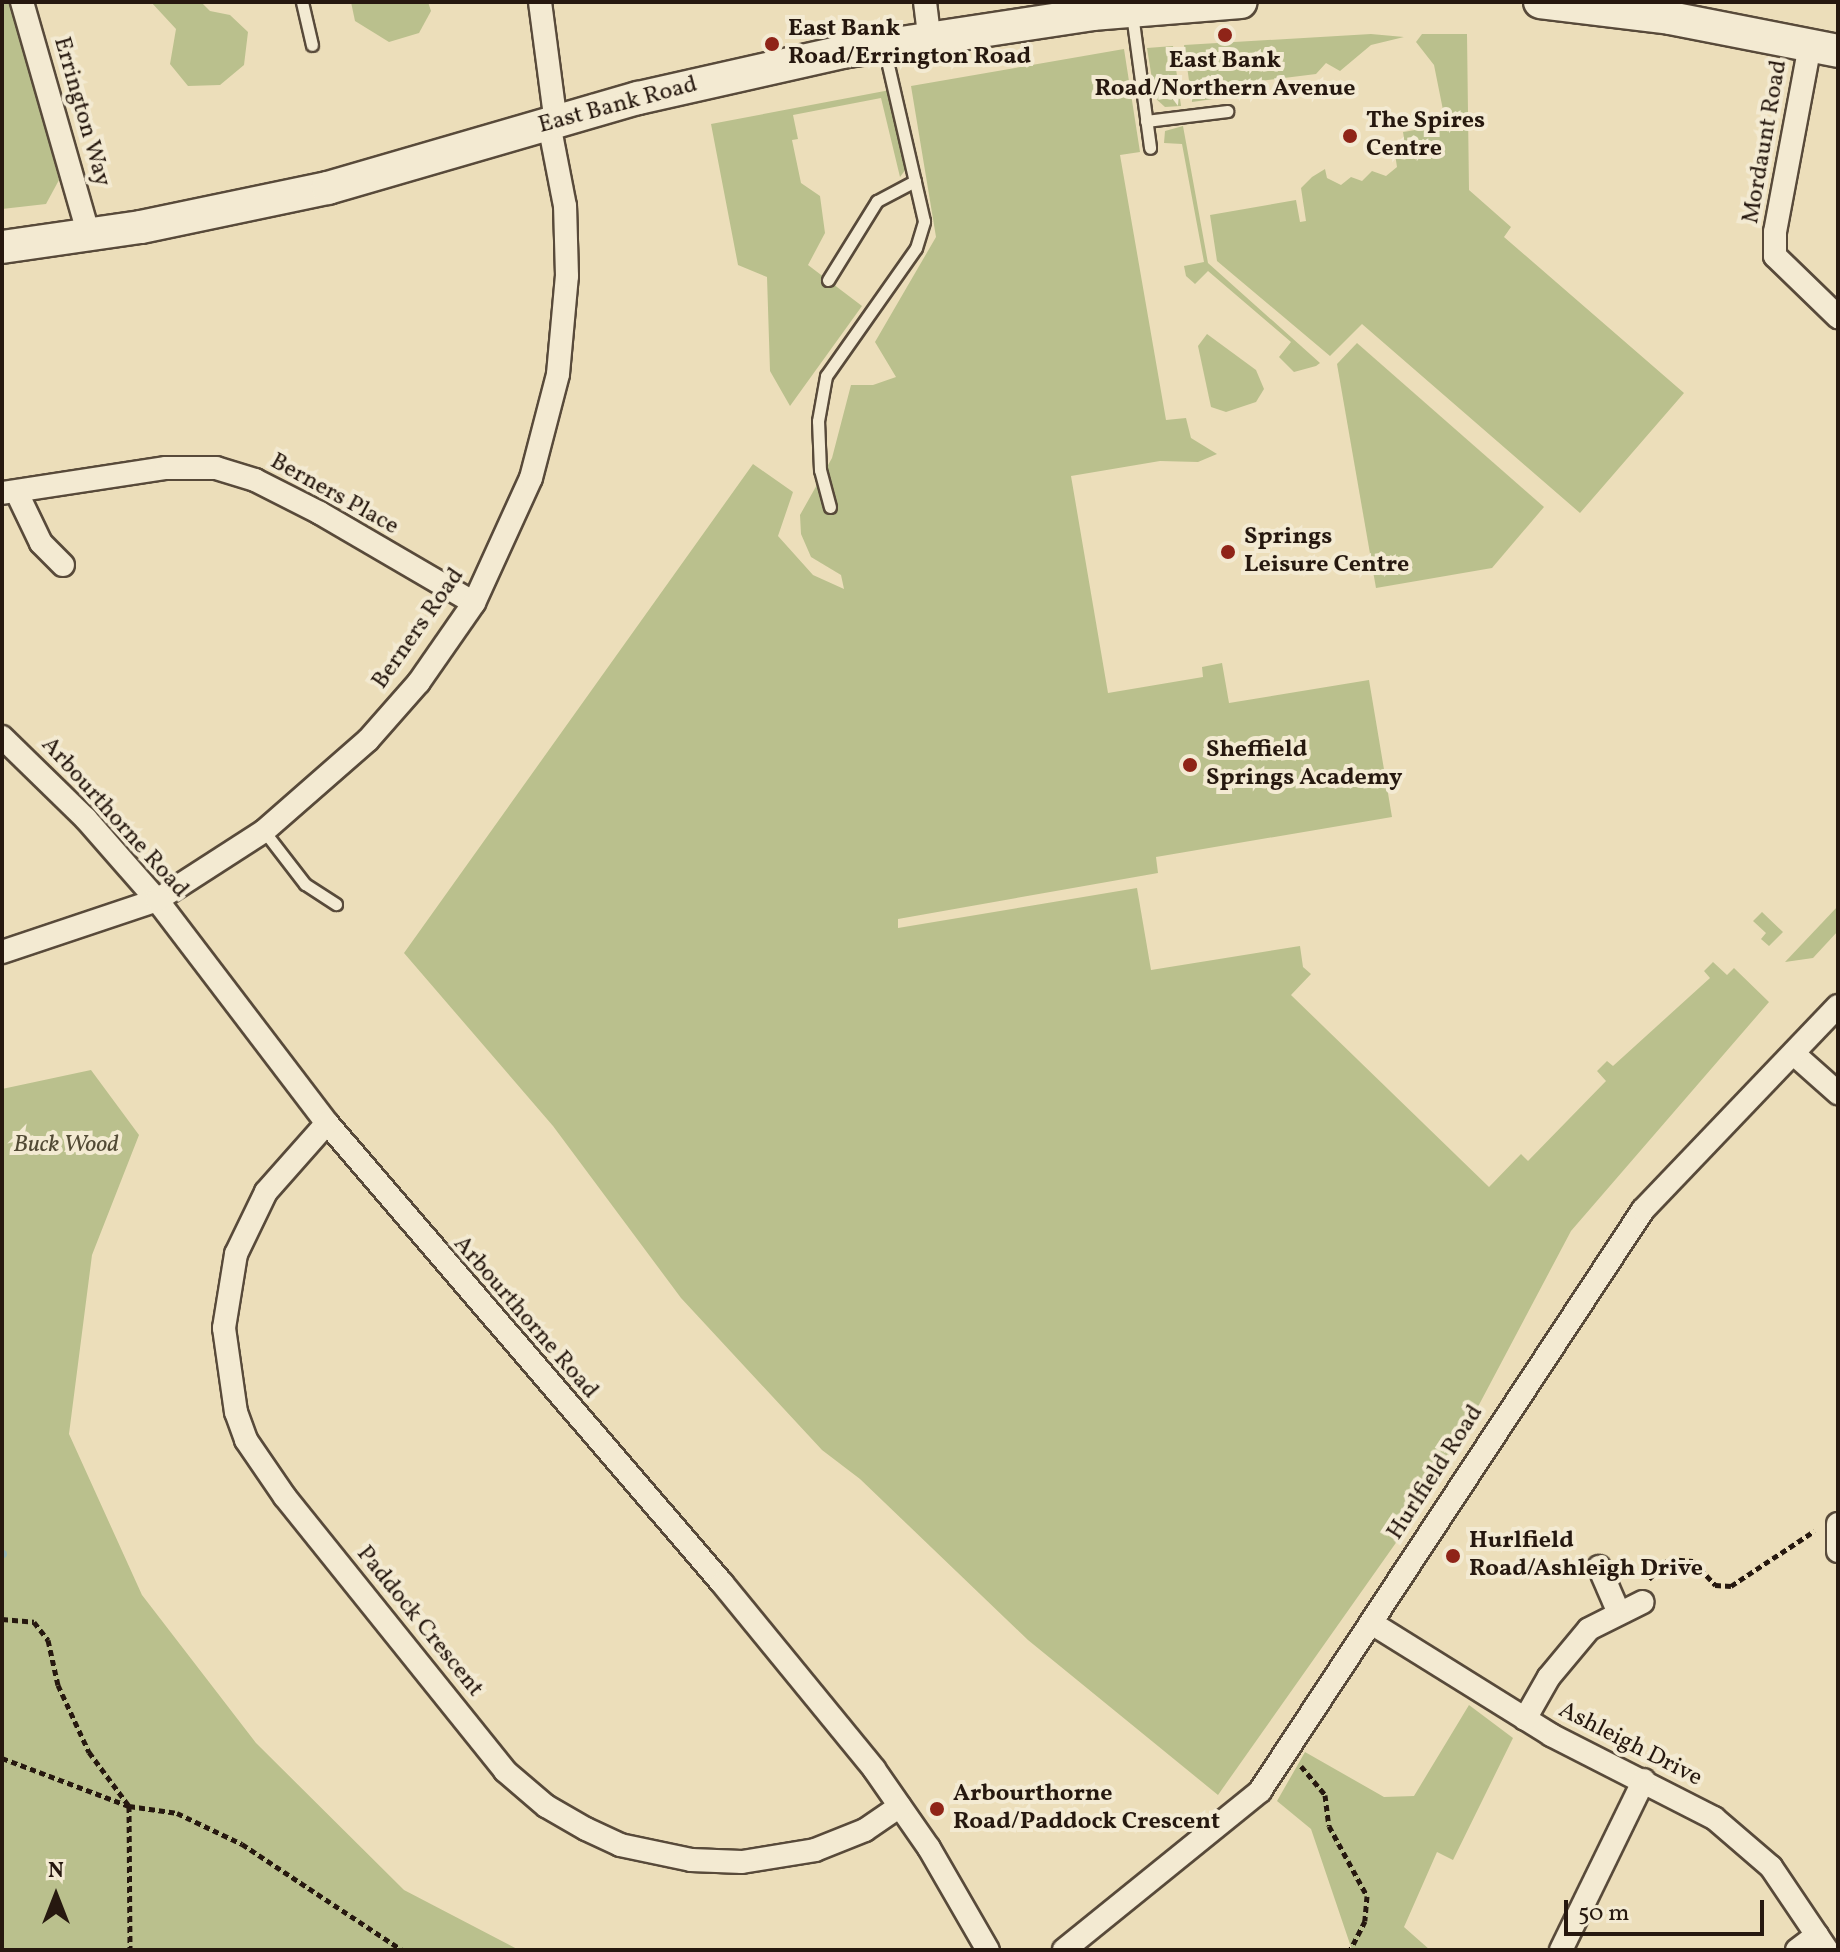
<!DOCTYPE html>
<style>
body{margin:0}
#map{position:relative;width:1840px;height:1952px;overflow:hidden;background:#ecdeba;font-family:Vollkorn,serif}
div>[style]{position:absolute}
.green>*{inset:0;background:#bac08d}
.stream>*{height:8px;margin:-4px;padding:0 4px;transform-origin:4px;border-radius:4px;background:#9abbb6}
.path>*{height:5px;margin-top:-2.5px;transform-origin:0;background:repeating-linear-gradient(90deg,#26180f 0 6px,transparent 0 10px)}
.roads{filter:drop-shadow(2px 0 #584a3a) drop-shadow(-2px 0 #584a3a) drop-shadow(0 2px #584a3a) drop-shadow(0 -2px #584a3a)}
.lane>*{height:11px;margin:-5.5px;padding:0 5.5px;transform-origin:5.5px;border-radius:5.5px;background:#f3ead2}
.street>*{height:22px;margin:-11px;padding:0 11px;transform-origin:11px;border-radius:11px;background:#f3ead2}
.secondary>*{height:32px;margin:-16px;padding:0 16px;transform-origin:16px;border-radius:16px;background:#f3ead2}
.dots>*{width:22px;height:22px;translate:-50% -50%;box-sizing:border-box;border:4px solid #f3ead2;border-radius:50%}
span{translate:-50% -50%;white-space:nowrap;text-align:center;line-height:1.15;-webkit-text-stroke:8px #f3ead2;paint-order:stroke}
.poi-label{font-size:24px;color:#26180f;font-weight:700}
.left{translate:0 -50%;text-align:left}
.street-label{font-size:24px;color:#26180f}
.park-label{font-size:24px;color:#524a35;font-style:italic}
.frame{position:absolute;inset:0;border:4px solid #26180f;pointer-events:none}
.north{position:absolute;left:16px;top:1856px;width:80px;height:80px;-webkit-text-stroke:6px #f3ead2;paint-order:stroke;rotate:0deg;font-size:22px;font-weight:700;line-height:32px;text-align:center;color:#26180f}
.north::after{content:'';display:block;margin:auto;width:28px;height:36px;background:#26180f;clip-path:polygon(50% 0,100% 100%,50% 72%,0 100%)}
.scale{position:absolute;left:1564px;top:1900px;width:200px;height:36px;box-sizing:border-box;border:4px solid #26180f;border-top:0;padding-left:10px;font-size:24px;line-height:28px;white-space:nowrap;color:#26180f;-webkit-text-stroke:6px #f3ead2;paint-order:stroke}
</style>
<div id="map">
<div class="green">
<div style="clip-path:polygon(2px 2px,11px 2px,59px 180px,46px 204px,2px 209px)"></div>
<div style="clip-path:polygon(151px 2px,201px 2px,210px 11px,230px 15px,248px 32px,244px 65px,220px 85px,188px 86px,170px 64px,176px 29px)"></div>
<div style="clip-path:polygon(351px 2px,428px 2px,431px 11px,419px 33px,389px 42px,355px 21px)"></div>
<div style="clip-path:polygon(1371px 34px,1404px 37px,1371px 45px,1340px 71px,1326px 63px,1316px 74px,1211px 87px,1213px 99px,1192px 102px,1184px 45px)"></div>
<div style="clip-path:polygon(1422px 34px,1467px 34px,1469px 190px,1511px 227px,1504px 237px,1684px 393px,1580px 513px,1362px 324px,1330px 356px,1217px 261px,1210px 215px,1296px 200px,1300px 222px,1306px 221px,1301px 188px,1312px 177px,1325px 169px,1327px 178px,1341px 185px,1351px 177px,1362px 181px,1372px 171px,1386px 176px,1397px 167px,1395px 154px,1405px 145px,1403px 132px,1446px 125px,1434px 65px,1416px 42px)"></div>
<div style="clip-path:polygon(1173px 46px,1181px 106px,1165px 107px,1155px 98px,1147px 48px)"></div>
<div style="clip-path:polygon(1124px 49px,1140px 152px,1120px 155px,1166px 420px,1186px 418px,1191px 438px,1217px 454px,1198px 462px,1160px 461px,1071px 476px,1108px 693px,1203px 677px,1202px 667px,1222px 663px,1229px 703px,1369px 680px,1392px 817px,1156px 857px,1158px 873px,898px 919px,898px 928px,1137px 888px,1151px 970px,1300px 946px,1303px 967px,1311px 974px,1291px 995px,1489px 1187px,1521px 1154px,1528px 1161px,1606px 1081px,1597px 1071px,1607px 1061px,1613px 1066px,1710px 978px,1704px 971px,1713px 962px,1727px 975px,1734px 968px,1769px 1002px,1571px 1231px,1436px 1486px,1218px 1795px,1028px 1640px,860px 1479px,822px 1450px,681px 1298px,553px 1126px,404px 953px,753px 464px,793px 492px,778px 536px,813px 575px,844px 589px,841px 575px,811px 557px,801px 534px,800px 515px,832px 458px,851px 385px,873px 385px,896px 377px,875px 342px,936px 237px,911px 86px)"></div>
<div style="clip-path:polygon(890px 90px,906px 169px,900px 177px,881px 98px,793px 115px,798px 139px,792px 140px,801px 183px,820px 196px,825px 233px,808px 265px,862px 306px,790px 406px,770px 371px,767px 277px,738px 265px,711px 124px)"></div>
<div style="clip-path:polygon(1183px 126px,1208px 263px,1320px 363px,1316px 366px,1294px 372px,1279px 357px,1291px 342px,1208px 271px,1195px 284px,1186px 276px,1184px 266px,1204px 262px,1182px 144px,1164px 143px,1165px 131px)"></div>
<div style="clip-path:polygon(1207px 334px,1256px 370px,1264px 389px,1256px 402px,1226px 412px,1211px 407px,1198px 346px)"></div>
<div style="clip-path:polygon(1357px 343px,1544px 507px,1492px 568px,1376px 588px,1337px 364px)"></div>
<div style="clip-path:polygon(1838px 906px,1838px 931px,1813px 958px,1785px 962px)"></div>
<div style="clip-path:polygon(1762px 912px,1783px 932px,1769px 946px,1761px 939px,1766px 933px,1753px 921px)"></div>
<div style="clip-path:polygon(91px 1070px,139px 1135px,92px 1255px,69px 1434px,142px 1595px,256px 1743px,404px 1890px,519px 1950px,2px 1950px,2px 1089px)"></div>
<div style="clip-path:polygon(1469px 1705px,1513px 1738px,1453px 1860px,1437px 1852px,1404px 1927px,1430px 1950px,1352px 1950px,1311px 1829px,1277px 1801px,1305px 1752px,1384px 1797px,1414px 1796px)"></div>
</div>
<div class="stream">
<div style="left:2px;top:1554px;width:1px"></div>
</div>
<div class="path">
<div style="left:1649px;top:1579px;width:28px;rotate:-45deg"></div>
<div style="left:1669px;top:1559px;width:24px;rotate:5deg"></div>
<div style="left:1693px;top:1561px;width:33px;rotate:47deg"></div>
<div style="left:1715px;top:1585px;width:16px;rotate:4deg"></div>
<div style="left:1731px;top:1586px;width:100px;rotate:-33.5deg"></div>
<div style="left:2px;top:1619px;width:32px;rotate:5deg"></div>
<div style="left:34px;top:1622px;width:23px;rotate:52deg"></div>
<div style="left:48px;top:1640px;width:46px;rotate:77.5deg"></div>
<div style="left:58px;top:1685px;width:74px;rotate:65.2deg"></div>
<div style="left:89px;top:1752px;width:67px;rotate:53.5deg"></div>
<div style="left:129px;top:1806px;width:144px;rotate:89.6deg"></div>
<div style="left:2px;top:1758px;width:136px;rotate:20.7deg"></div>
<div style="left:129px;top:1806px;width:49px;rotate:8.3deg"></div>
<div style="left:177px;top:1813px;width:72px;rotate:25.5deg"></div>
<div style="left:242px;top:1844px;width:192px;rotate:33.5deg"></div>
<div style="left:1301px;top:1766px;width:38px;rotate:50deg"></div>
<div style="left:1325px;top:1795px;width:31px;rotate:83deg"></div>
<div style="left:1329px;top:1826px;width:80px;rotate:61.5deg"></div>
<div style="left:1367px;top:1896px;width:25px;rotate:95deg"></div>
<div style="left:1365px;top:1921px;width:33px;rotate:117deg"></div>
</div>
<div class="roads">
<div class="lane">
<div style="left:302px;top:2px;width:44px;rotate:76.9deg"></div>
<div style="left:1132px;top:14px;width:135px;rotate:82.3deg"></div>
<div style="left:1146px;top:121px;width:82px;rotate:-7deg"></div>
<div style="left:828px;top:280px;width:93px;rotate:-58.2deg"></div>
<div style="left:877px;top:201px;width:43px;rotate:-27.8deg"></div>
<div style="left:830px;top:507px;width:38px;rotate:-105deg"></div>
<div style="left:820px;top:470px;width:49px;rotate:-92.3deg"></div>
<div style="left:818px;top:421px;width:46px;rotate:-79.9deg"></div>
<div style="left:826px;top:376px;width:156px;rotate:-54.9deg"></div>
<div style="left:916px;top:248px;width:28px;rotate:-73deg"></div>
<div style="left:924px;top:221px;width:178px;rotate:-103deg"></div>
<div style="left:264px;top:831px;width:67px;rotate:52.3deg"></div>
<div style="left:305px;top:884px;width:37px;rotate:33deg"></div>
</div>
<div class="street">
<div style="left:22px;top:2px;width:243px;rotate:74deg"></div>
<div style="left:540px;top:2px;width:122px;rotate:82.5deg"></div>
<div style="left:925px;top:2px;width:34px;rotate:83deg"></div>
<div style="left:1810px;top:45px;width:190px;rotate:100.6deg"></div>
<div style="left:1775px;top:232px;width:24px;rotate:90deg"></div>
<div style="left:1775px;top:256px;width:88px;rotate:44.1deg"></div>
<div style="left:2px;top:493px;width:166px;rotate:-8.7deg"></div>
<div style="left:166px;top:468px;width:50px"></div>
<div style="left:216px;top:468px;width:41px;rotate:17.1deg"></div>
<div style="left:255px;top:480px;width:73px;rotate:26.9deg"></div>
<div style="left:320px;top:513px;width:178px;rotate:30.3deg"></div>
<div style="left:17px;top:493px;width:55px;rotate:64.4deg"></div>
<div style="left:41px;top:543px;width:31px;rotate:45deg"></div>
<div style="left:2px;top:737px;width:117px;rotate:44.3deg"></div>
<div style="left:86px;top:819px;width:108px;rotate:48.8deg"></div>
<div style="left:157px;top:900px;width:280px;rotate:52.7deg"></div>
<div style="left:327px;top:1123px;width:606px;rotate:49.35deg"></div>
<div style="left:722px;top:1583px;width:240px;rotate:50.7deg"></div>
<div style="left:874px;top:1769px;width:96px;rotate:55.2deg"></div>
<div style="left:929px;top:1848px;width:118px;rotate:60deg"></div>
<div style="left:2px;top:952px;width:163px;rotate:-18.5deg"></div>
<div style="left:157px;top:900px;width:127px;rotate:-32.8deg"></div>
<div style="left:264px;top:831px;width:138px;rotate:-41.2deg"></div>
<div style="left:368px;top:740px;width:77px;rotate:-48.7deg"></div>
<div style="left:419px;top:682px;width:96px;rotate:-55.2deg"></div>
<div style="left:474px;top:603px;width:137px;rotate:-65.5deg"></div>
<div style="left:531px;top:478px;width:107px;rotate:-75.4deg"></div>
<div style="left:558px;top:374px;width:98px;rotate:-84.8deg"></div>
<div style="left:567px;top:276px;width:70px;rotate:-91.6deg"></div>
<div style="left:565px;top:206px;width:84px;rotate:-101deg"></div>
<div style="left:1794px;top:1054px;width:59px;rotate:41.6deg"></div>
<div style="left:327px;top:1123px;width:92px;rotate:131.5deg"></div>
<div style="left:266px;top:1192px;width:69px;rotate:115.8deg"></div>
<div style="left:236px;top:1254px;width:75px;rotate:99.2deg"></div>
<div style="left:224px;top:1328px;width:85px;rotate:81.9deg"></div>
<div style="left:236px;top:1412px;width:30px;rotate:70deg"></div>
<div style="left:246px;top:1440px;width:69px;rotate:55.6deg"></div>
<div style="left:285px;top:1497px;width:351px;rotate:51.2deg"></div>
<div style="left:505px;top:1771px;width:54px;rotate:40.5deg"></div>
<div style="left:546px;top:1806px;width:46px;rotate:29.9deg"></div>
<div style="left:586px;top:1829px;width:38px;rotate:25deg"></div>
<div style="left:620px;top:1845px;width:73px;rotate:11.9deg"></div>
<div style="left:691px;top:1860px;width:51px;rotate:2.2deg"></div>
<div style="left:742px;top:1862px;width:74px;rotate:-9.3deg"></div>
<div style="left:815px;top:1850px;width:54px;rotate:-21.8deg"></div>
<div style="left:865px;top:1830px;width:42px;rotate:-34.4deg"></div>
<div style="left:1838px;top:1551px;width:27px;rotate:-90deg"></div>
<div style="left:1599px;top:1567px;width:48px;rotate:66.6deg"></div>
<div style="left:1373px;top:1624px;width:210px;rotate:31.9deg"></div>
<div style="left:1551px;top:1735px;width:183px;rotate:27deg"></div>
<div style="left:1714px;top:1818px;width:75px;rotate:40.7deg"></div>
<div style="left:1771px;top:1867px;width:100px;rotate:56deg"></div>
<div style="left:1525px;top:1719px;width:48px;rotate:-60.3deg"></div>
<div style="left:1549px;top:1677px;width:62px;rotate:-50.2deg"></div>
<div style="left:1589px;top:1629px;width:60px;rotate:-26.6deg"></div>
<div style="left:1064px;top:1950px;width:252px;rotate:-39deg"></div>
<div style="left:1260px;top:1791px;width:696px;rotate:-56.61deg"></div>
<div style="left:1643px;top:1210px;width:282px;rotate:-46.3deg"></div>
<div style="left:1561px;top:1950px;width:189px;rotate:-64deg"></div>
<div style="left:1797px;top:1950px;width:25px;rotate:-37deg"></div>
</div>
<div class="secondary">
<div style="left:1540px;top:2px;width:131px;rotate:7deg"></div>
<div style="left:1670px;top:18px;width:171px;rotate:11.1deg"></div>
<div style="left:2px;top:247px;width:140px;rotate:-8.2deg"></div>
<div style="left:141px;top:227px;width:191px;rotate:-11.8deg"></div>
<div style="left:328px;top:188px;width:323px;rotate:-16.2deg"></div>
<div style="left:638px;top:98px;width:209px;rotate:-12.7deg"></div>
<div style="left:842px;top:52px;width:253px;rotate:-8.6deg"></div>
<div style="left:1092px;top:14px;width:149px;rotate:-4.6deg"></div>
</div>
</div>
<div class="dots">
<div style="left:1225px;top:35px;background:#8f2418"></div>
<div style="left:772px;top:44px;background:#8f2418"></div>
<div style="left:1350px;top:136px;background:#8f2418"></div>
<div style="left:1228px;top:552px;background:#8f2418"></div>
<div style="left:1190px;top:765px;background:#8f2418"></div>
<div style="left:1453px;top:1556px;background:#8f2418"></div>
<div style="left:937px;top:1809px;background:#8f2418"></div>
</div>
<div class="poi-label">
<span class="left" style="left:788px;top:44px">East Bank<br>Road/Errington Road</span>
<span style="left:1225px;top:76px">East Bank<br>Road/Northern Avenue</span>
<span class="left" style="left:1366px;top:136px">The Spires<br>Centre</span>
<span class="left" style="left:1244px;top:552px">Springs<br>Leisure Centre</span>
<span class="left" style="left:1206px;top:765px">Sheffield<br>Springs Academy</span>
<span class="left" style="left:1469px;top:1556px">Hurlfield<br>Road/Ashleigh Drive</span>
<span class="left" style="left:953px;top:1809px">Arbourthorne<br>Road/Paddock Crescent</span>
</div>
<div class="street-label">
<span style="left:618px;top:106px;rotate:-15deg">East Bank Road</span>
<span style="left:81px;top:112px;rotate:74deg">Errington Way</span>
<span style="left:1766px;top:142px;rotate:-80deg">Mordaunt Road</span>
<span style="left:334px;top:495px;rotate:29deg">Berners Place</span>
<span style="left:419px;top:629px;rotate:-55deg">Berners Road</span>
<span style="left:114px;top:818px;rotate:48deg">Arbourthorne Road</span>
<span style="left:525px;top:1318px;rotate:49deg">Arbourthorne Road</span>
<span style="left:1436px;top:1473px;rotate:-57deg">Hurlfield Road</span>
<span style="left:419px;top:1622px;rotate:51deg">Paddock Crescent</span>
<span style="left:1630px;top:1745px;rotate:27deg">Ashleigh Drive</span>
</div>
<div class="park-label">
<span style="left:66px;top:1146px">Buck Wood</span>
</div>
<div class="frame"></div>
<div class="north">N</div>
<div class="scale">50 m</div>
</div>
